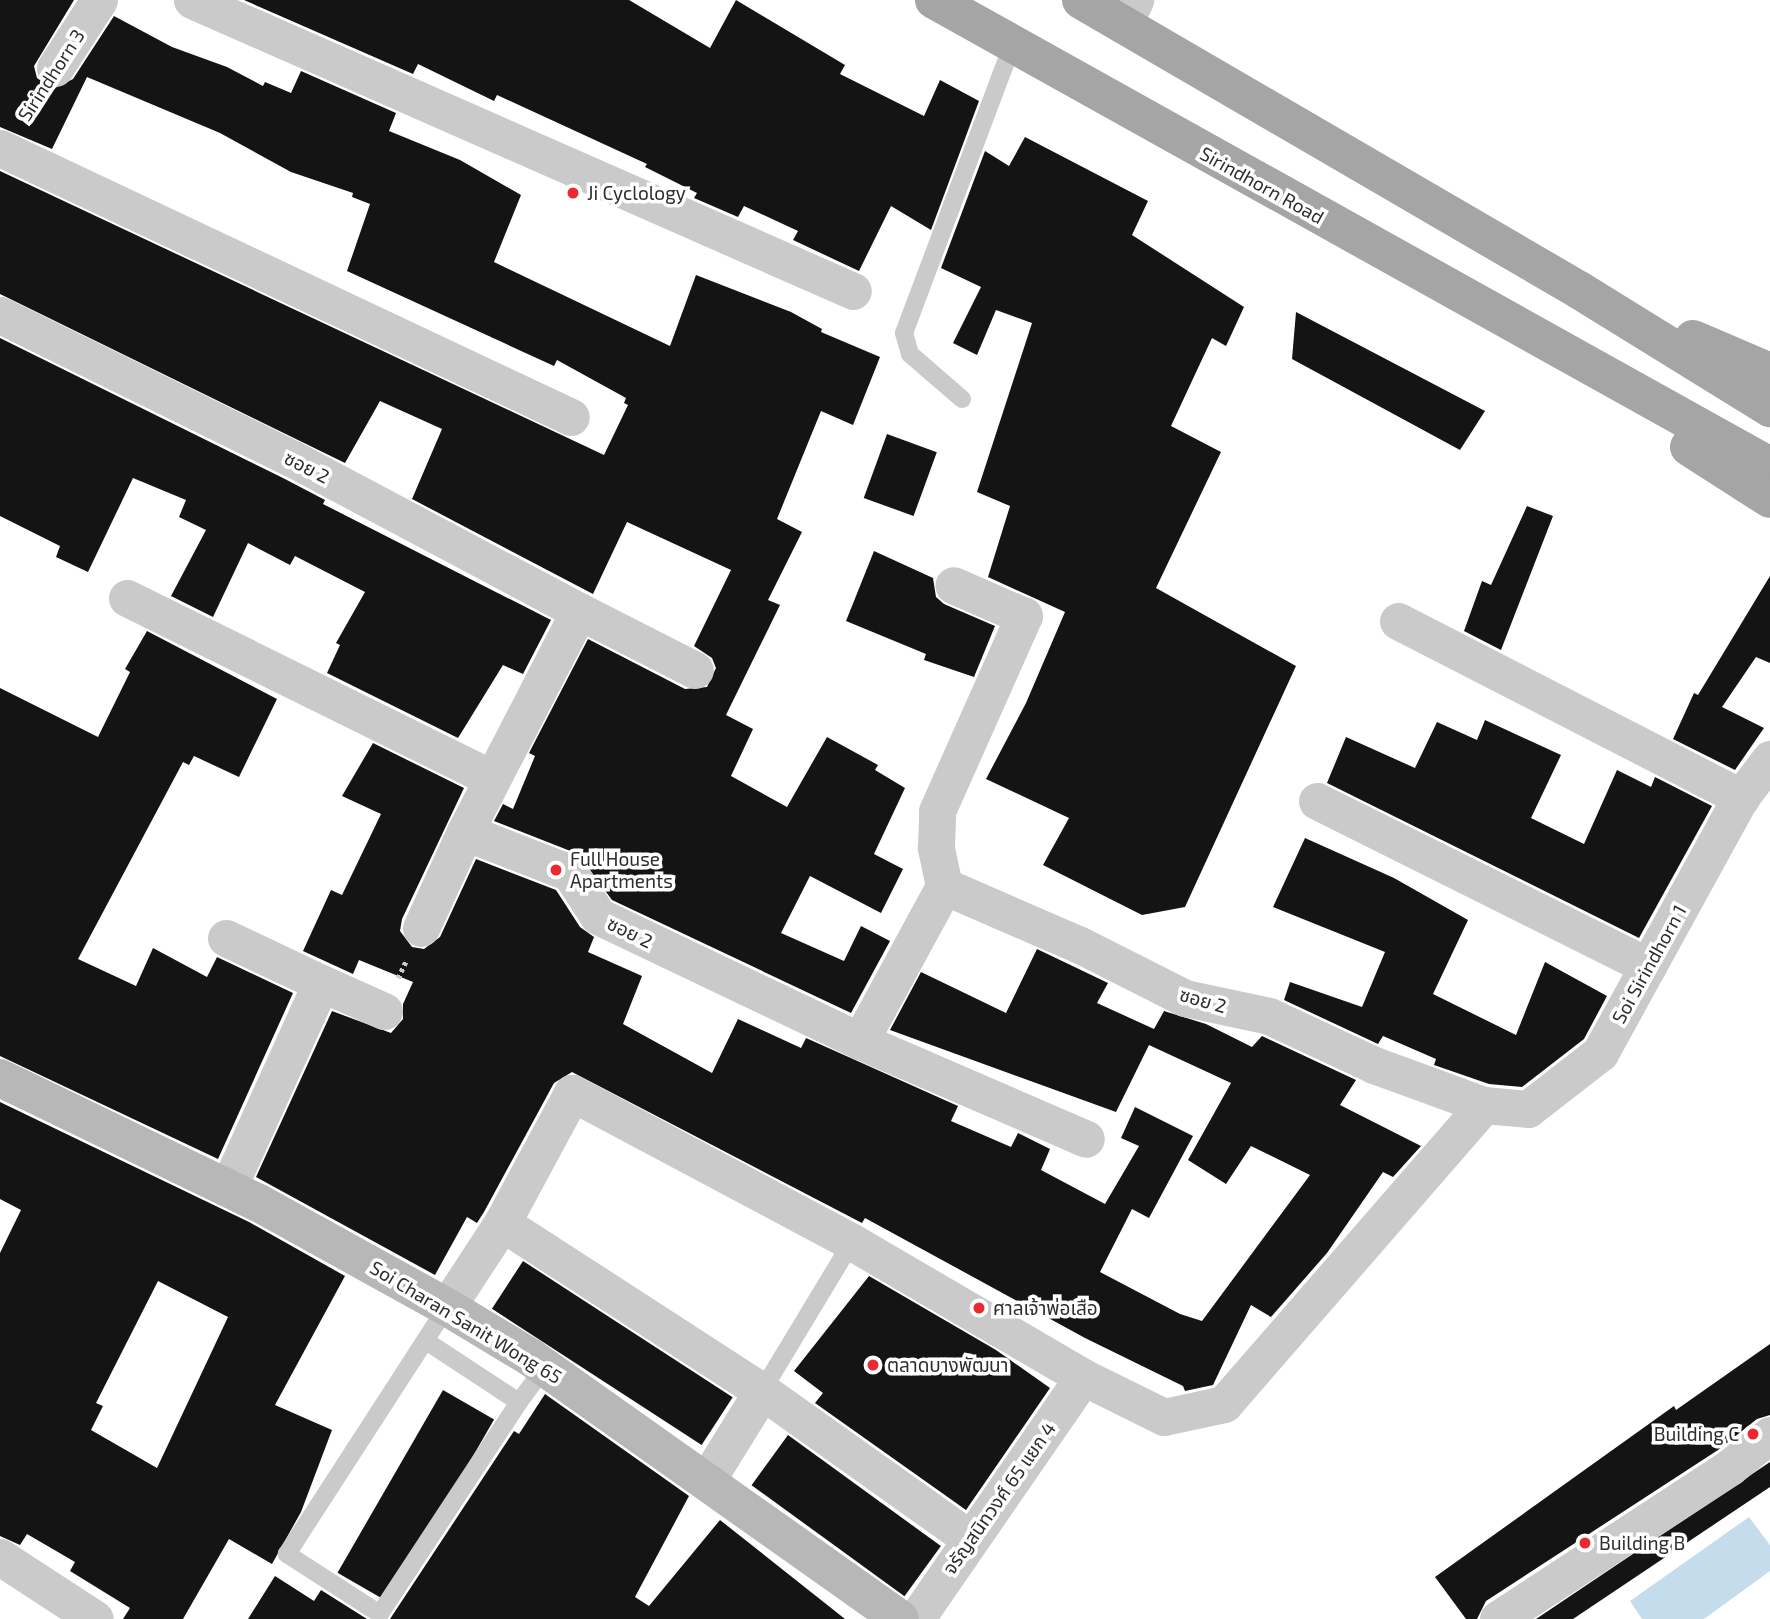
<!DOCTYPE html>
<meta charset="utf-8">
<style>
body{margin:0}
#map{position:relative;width:1770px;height:1619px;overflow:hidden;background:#fff;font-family:"Exo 2","Noto Sans Thai",sans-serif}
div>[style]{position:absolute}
.water>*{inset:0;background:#c5dcec}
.building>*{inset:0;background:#141414;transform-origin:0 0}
.path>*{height:4.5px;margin-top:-2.25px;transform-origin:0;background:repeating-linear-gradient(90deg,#cacaca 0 3.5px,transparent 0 7px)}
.lane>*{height:18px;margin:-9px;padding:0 9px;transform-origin:9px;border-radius:9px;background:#cacaca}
.street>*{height:37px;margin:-18.5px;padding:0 18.5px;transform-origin:18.5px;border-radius:18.5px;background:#cacaca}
.secondary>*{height:38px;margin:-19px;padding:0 19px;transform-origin:19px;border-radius:19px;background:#b7b7b7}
.primary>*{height:38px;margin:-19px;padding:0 19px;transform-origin:19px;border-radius:19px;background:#a5a5a5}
.dots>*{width:19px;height:19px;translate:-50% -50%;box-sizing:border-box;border:4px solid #fff;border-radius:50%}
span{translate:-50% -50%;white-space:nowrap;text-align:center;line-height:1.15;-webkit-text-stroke:7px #fff;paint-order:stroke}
.street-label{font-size:19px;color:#2d2d2d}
.poi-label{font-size:19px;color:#2d2d2d}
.left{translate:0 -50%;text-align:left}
.right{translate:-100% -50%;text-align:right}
</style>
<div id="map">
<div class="water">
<div style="clip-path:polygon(1749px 1517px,1770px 1545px,1770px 1571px,1704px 1619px,1642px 1619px,1630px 1601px)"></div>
</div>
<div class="building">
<div style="clip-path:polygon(0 0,74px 0,34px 66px,37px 78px,53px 89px,73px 79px,114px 16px,172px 47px,227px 67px,263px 86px,265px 82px,291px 93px,301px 71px,396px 113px,389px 131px,460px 160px,521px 195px,494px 262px,670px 346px,696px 275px,791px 312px,822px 329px,821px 332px,880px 357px,853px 425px,821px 411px,777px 519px,802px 532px,768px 600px,780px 605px,726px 715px,753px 729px,731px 776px,787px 807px,827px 737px,878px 765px,875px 770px,905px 788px,874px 854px,903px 869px,881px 913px,810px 876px,781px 933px,844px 961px,861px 926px,890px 941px,851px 1013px,612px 900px,578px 854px,494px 821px,503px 804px,513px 809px,535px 756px,529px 753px,588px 639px,685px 689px,707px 687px,716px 668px,712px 658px,694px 646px,731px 570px,627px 522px,593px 594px,412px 499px,442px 429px,380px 401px,345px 463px,0 294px,0 171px,604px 455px,628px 405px,624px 403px,626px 398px,557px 360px,554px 366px,347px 271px,370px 204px,352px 197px,353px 193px,291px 172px,220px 133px,87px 77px,52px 149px,0 127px)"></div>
<div style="clip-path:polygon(244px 0,629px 0,710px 48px,736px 0,845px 65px,840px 74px,924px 116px,940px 80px,979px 101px,931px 230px,891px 206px,859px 271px,793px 240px,798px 231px,744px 206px,738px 217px,694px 198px,697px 193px,645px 167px,647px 164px,497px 95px,494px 101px,418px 64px,413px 74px)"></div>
<div style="clip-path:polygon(1025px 137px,1148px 201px,1132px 235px,1244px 307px,1226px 346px,1212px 338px,1171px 426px,1221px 452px,1156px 588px,1296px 666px,1185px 907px,1142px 915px,1043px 865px,1069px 818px,986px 779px,1026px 703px,1065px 612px,988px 577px,1010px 506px,977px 492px,1032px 323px,996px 310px,977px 355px,953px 343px,981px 287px,941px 268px,985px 151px,1009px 166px)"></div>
<div style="clip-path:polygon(1296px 312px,1485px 411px,1460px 450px,1292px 359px)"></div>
<div style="clip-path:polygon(0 338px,283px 478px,325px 500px,323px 504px,551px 620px,523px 674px,503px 665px,458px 738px,327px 673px,340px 645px,336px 643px,365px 592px,295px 556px,290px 565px,248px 543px,213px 617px,171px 596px,206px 530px,179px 517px,186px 500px,133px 478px,88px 572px,56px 557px,60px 546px,0 516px)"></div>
<div style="left:887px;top:434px;width:53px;height:68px;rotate:20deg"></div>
<div style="clip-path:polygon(1527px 506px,1553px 516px,1501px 650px,1464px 631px,1482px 581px,1491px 585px)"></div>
<div style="clip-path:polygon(874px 551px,933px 578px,936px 597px,944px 604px,995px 626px,974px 677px,924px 660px,926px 654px,846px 621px)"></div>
<div style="clip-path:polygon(1770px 576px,1770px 663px,1756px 657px,1722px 707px,1764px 728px,1735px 770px,1673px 739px,1694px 693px,1698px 695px)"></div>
<div style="clip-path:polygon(147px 631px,277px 699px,239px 777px,194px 756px,189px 765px,183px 762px,78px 959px,136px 986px,153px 948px,207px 977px,217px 957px,293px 993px,218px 1159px,0 1056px,0 688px,98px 737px,130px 672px,125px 669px)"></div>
<div style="clip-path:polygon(1485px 720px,1561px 755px,1531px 818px,1584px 844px,1617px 770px,1651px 787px,1655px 777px,1712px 806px,1639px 938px,1327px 783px,1346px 737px,1415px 768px,1437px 722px,1477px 740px)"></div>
<div style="clip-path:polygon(373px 743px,464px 788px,402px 919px,400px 931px,412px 947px,424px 949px,440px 937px,476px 859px,556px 890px,580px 927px,594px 937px,588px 952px,642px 976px,623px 1024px,712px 1073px,738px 1019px,801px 1048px,806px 1038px,958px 1106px,951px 1121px,1011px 1147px,1018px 1133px,1050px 1149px,1041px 1170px,1105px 1204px,1139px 1146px,1121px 1138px,1135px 1107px,1193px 1136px,1149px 1218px,1132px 1209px,1100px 1272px,1180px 1314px,1202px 1321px,1310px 1175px,1251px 1146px,1226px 1184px,1188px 1160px,1231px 1083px,1149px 1045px,1116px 1112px,890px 1030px,921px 972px,1006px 1013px,1037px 949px,1108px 983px,1097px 1003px,1154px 1029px,1164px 1011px,1206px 1024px,1252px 1047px,1262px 1036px,1356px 1080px,1340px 1105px,1421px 1146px,1393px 1177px,1383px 1172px,1327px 1253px,1271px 1317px,1251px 1305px,1213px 1385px,1185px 1391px,1183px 1386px,1085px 1338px,865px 1218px,862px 1223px,572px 1072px,554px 1083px,484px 1212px,477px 1223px,467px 1217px,435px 1275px,256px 1177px,332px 1011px,391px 1033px,403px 1019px,403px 1004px,413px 982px,359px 960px,353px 974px,303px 951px,331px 890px,342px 895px,381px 814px,342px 796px)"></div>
<div style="clip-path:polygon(1305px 838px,1394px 878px,1468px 920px,1433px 994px,1516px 1035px,1545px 962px,1607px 996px,1584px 1039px,1522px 1087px,1489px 1084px,1434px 1065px,1436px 1059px,1383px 1036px,1378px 1044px,1284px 1000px,1290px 982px,1362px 1007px,1385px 952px,1273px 907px)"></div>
<div style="clip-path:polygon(evenodd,0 1102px,249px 1222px,345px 1276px,275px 1405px,332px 1430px,301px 1512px,272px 1564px,229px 1539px,183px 1619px,123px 1619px,130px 1608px,70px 1571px,75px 1562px,27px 1534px,20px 1545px,0 1536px,0 1253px,21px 1210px,0 1199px,0 1102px,158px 1281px,228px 1317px,157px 1468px,91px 1430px,103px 1406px,96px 1403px,158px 1281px)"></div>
<div style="left:523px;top:1261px;width:250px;height:57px;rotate:33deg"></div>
<div style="clip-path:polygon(869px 1276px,996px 1350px,1050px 1388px,966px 1510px,815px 1403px,823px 1393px,794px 1371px)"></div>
<div style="clip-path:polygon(1770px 1344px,1770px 1415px,1757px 1419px,1718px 1450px,1486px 1601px,1477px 1619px,1466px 1619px,1435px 1577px,1674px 1406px,1676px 1410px)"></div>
<div style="left:443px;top:1390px;width:59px;height:211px;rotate:30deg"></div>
<div style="clip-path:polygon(545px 1394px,689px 1496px,635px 1597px,649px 1606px,720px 1520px,845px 1619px,390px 1619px,514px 1431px,519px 1434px)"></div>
<div style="left:788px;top:1435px;width:189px;height:62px;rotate:36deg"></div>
<div style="clip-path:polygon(1770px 1462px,1770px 1487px,1573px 1619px,1536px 1619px)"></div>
<div style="clip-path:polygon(275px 1576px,314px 1601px,321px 1590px,367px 1619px,248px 1619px)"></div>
</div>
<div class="path">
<div style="left:22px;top:120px;width:26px;rotate:-58deg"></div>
<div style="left:398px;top:978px;width:19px;rotate:-65deg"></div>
</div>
<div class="lane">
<div style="left:962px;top:399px;width:69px;rotate:-139.1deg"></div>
<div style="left:910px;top:354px;width:22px;rotate:-106deg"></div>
<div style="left:904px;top:333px;width:307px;rotate:-69.4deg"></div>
<div style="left:426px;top:1341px;width:111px;rotate:33.3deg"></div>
<div style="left:519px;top:1402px;width:254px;rotate:123.3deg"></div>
<div style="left:380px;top:1614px;width:111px;rotate:-147.2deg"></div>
<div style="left:287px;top:1554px;width:294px;rotate:-57.1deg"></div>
<div style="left:762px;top:1391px;width:174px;rotate:-58.9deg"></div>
<div style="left:519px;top:1402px;width:44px;rotate:-53.4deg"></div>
</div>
<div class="street">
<div style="left:192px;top:0;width:722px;rotate:23.76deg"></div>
<div style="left:1123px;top:25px;width:28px;rotate:-64deg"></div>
<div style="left:55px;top:68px;width:81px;rotate:-57.1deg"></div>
<div style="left:0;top:148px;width:631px;rotate:25.23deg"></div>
<div style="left:0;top:315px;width:326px;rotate:26.2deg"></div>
<div style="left:293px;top:459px;width:324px;rotate:28deg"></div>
<div style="left:579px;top:611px;width:249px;rotate:117.3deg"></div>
<div style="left:465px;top:832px;width:113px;rotate:21.3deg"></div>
<div style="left:570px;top:873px;width:51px;rotate:56.9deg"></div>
<div style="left:598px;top:916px;width:290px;rotate:25.5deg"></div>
<div style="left:860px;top:1041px;width:176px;rotate:-61.5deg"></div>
<div style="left:944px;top:886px;width:148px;rotate:23.5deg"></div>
<div style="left:1080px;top:945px;width:118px;rotate:26.8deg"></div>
<div style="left:1185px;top:998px;width:86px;rotate:12.1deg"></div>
<div style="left:1269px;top:1016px;width:116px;rotate:25deg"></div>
<div style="left:1374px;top:1065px;width:117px;rotate:20deg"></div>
<div style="left:1484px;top:1105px;width:44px;rotate:5.2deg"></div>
<div style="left:1528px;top:1109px;width:91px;rotate:-37.9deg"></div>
<div style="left:1600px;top:1053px;width:292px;rotate:-61.2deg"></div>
<div style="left:1741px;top:797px;width:48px;rotate:-52.7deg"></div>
<div style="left:127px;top:598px;width:407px;rotate:26.3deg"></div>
<div style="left:579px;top:611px;width:130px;rotate:27deg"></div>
<div style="left:1398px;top:621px;width:386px;rotate:27.2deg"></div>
<div style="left:1317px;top:801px;width:370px;rotate:26.5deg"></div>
<div style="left:944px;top:886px;width:40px;rotate:-102deg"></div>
<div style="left:936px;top:847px;width:36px;rotate:-88deg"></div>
<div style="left:937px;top:811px;width:214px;rotate:-66deg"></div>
<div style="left:1024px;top:616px;width:77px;rotate:-156.4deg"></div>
<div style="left:421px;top:928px;width:106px;rotate:-65.4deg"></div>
<div style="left:226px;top:938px;width:105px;rotate:25.3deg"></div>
<div style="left:860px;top:1041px;width:246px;rotate:23.4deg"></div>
<div style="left:228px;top:1188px;width:225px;rotate:-65.6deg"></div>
<div style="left:321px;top:983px;width:69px;rotate:24deg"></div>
<div style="left:502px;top:1223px;width:310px;rotate:32.9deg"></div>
<div style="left:762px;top:1391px;width:255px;rotate:35.4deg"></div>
<div style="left:447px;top:1307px;width:100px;rotate:-56.8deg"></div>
<div style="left:502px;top:1223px;width:148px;rotate:-61.7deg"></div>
<div style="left:572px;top:1093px;width:317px;rotate:28deg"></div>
<div style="left:852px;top:1242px;width:268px;rotate:30.3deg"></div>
<div style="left:1083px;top:1377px;width:90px;rotate:26.3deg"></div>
<div style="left:1164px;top:1417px;width:61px;rotate:-12.2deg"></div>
<div style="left:1224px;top:1404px;width:396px;rotate:-49deg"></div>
<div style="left:707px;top:1480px;width:105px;rotate:-58.3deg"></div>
<div style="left:0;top:1557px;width:113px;rotate:33.1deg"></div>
<div style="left:916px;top:1619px;width:294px;rotate:-55.4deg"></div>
<div style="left:1498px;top:1619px;width:277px;rotate:-33.2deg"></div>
<div style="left:1730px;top:1467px;width:51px;rotate:-38.7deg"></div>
</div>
<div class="secondary">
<div style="left:0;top:1078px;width:288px;rotate:25.8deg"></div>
<div style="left:259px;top:1203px;width:215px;rotate:29deg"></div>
<div style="left:447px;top:1307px;width:97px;rotate:31.1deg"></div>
<div style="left:530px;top:1357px;width:453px;rotate:35.3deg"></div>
</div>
<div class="primary">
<div style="left:934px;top:0;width:957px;rotate:29.14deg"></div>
<div style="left:1081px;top:0;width:576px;rotate:30.21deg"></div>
<div style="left:1579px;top:290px;width:225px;rotate:31.7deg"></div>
<div style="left:1693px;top:339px;width:84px;rotate:23.2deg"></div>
<div style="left:1689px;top:447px;width:96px;rotate:32.7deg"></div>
</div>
<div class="dots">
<div style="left:573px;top:193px;background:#eb2930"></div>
<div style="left:556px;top:870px;background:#eb2930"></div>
<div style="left:979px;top:1308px;background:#eb2930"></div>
<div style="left:873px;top:1365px;background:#eb2930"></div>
<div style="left:1753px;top:1434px;background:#eb2930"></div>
<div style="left:1585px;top:1543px;background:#eb2930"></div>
</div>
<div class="street-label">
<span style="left:51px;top:75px;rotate:-57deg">Sirindhorn 3</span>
<span style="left:1262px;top:185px;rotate:29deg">Sirindhorn Road</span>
<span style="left:307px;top:467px;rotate:27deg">ซอย 2</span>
<span style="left:630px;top:932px;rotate:26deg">ซอย 2</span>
<span style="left:1649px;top:964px;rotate:-61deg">Soi Sirindhorn 1</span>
<span style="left:1203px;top:1000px;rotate:16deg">ซอย 2</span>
<span style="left:466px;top:1322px;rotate:31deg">Soi Charan Sanit Wong 65</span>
<span style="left:999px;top:1498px;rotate:-55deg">จรัญสนิทวงศ์ 65 แยก 4</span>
</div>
<div class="poi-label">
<span class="left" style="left:587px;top:193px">Ji Cyclology</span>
<span class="left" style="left:570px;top:870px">Full House<br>Apartments</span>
<span class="left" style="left:993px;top:1308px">ศาลเจ้าพ่อเสือ</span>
<span class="left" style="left:887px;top:1365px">ตลาดบางพัฒนา</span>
<span class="right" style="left:1739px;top:1434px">Building C</span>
<span class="left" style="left:1599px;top:1543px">Building B</span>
</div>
</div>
